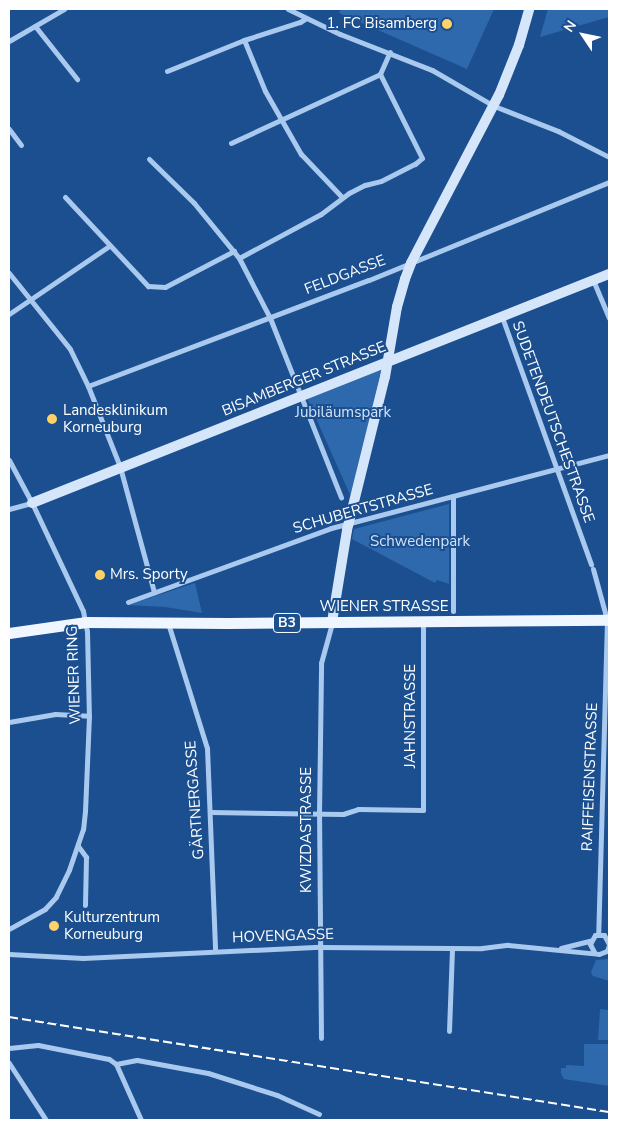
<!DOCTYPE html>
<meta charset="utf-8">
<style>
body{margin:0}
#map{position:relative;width:618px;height:1129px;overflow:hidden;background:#1b4f8f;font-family:"Nunito Sans",sans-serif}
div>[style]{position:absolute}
.green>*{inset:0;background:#2e69ad}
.street>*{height:5px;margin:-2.5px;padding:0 2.5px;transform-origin:2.5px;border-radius:2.5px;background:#a9c9ee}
.secondary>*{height:10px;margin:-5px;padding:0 5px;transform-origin:5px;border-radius:5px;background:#d6e6fa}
.primary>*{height:11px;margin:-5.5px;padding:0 5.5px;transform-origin:5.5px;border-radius:5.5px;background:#f0f6ff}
.rail>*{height:2px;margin-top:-1px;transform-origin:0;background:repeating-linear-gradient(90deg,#fff 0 9px,transparent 0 13px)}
.dots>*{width:14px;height:14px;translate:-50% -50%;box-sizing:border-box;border:2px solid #1b4f8f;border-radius:50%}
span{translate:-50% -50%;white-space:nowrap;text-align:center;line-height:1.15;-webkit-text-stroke:4px #1b4f8f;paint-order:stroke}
.shield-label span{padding:1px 4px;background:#1b4f8f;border:1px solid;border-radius:4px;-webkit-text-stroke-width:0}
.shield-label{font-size:14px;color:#fff;font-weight:700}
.poi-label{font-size:15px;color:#fff}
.right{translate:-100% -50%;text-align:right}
.left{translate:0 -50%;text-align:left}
.street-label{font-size:15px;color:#fff}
.park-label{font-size:15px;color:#cfe3fa}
.frame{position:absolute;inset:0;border:10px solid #fff;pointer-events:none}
.north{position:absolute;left:558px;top:10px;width:50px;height:50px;-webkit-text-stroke:4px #1b4f8f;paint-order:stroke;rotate:304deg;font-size:14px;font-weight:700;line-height:20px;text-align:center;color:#fff}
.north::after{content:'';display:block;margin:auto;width:18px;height:22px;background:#fff;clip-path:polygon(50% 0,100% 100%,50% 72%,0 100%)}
</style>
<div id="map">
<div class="green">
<div style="clip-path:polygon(341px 9px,494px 9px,467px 69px,339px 13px)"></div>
<div style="clip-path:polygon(548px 9px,609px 9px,609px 17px,540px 37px)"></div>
<div style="clip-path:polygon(381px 370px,351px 497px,307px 398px)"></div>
<div style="clip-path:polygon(449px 504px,449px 584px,437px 580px,435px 583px,352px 539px,354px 529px)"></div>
<div style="clip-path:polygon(195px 583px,202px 613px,165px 607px,128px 605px)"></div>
<div style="clip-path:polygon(608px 959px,609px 981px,593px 976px,591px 972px,596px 960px)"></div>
<div style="clip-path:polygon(600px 1009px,609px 1010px,609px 1040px,598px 1040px)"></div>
<div style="clip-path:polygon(584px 1044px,609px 1044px,609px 1086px,564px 1079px,561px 1074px,561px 1068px,566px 1068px,566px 1065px,584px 1066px)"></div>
</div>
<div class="street">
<div style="left:288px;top:9px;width:58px;rotate:25.7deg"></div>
<div style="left:340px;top:34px;width:99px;rotate:21.4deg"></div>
<div style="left:432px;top:70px;width:72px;rotate:30.1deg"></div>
<div style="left:494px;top:106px;width:69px;rotate:21.3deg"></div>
<div style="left:558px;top:131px;width:57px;rotate:27deg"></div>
<div style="left:35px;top:26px;width:68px;rotate:51.6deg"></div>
<div style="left:244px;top:40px;width:55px;rotate:67.6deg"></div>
<div style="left:265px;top:91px;width:73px;rotate:60.3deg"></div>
<div style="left:301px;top:154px;width:59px;rotate:46.4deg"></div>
<div style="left:9px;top:41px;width:64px;rotate:-30.2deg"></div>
<div style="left:167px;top:71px;width:83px;rotate:-21.9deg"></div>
<div style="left:244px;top:40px;width:59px;rotate:-17.8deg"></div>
<div style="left:300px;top:22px;width:6px;rotate:-31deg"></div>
<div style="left:9px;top:129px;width:20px;rotate:53deg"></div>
<div style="left:231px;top:143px;width:164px;rotate:-24.8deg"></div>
<div style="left:149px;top:159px;width:63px;rotate:44.4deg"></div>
<div style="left:194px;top:203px;width:71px;rotate:50.7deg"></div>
<div style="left:239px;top:258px;width:68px;rotate:62.7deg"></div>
<div style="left:270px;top:318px;width:193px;rotate:68.4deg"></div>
<div style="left:65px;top:197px;width:122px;rotate:47deg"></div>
<div style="left:148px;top:286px;width:17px;rotate:3deg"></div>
<div style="left:165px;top:287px;width:78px;rotate:-27.6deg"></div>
<div style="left:239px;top:258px;width:93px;rotate:-28.2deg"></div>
<div style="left:321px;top:214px;width:35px;rotate:-37deg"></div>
<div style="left:349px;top:193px;width:18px;rotate:-27deg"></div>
<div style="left:365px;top:185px;width:16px;rotate:-14deg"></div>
<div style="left:381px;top:181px;width:38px;rotate:-27deg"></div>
<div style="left:415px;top:164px;width:9px;rotate:-41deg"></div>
<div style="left:422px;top:158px;width:94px;rotate:-116.6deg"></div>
<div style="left:380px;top:74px;width:24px;rotate:-66deg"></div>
<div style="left:9px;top:273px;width:97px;rotate:51.2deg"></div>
<div style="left:70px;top:349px;width:41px;rotate:64.1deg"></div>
<div style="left:88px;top:386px;width:87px;rotate:68.4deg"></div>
<div style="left:120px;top:467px;width:130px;rotate:74.8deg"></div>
<div style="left:593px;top:280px;width:41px;rotate:67.2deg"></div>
<div style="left:9px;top:314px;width:121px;rotate:-34.2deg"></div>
<div style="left:502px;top:317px;width:263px;rotate:70.2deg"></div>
<div style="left:88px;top:386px;width:300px;rotate:-20.7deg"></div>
<div style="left:369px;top:280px;width:259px;rotate:-22.2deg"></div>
<div style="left:9px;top:460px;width:49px;rotate:61.9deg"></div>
<div style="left:32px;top:503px;width:119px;rotate:64.7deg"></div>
<div style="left:83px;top:611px;width:20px;rotate:79deg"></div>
<div style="left:87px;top:631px;width:85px;rotate:88.7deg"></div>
<div style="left:89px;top:716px;width:95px;rotate:92.4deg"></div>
<div style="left:85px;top:811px;width:18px;rotate:96deg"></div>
<div style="left:83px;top:829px;width:43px;rotate:108.9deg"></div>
<div style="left:69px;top:870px;width:30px;rotate:116deg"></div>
<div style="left:56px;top:897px;width:16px;rotate:133deg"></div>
<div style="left:45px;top:909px;width:41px;rotate:150.9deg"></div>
<div style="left:9px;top:509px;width:24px;rotate:-15deg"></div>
<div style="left:593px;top:569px;width:53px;rotate:74.6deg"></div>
<div style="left:607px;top:620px;width:314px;rotate:91.6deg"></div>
<div style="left:128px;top:602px;width:216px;rotate:-20deg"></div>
<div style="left:331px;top:528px;width:287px;rotate:-14.7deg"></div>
<div style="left:453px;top:611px;width:115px;rotate:-90deg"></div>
<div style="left:168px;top:623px;width:131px;rotate:72.7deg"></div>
<div style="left:207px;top:748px;width:203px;rotate:87.7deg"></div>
<div style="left:9px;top:722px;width:47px;rotate:-9.9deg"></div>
<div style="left:55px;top:714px;width:34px;rotate:3deg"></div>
<div style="left:210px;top:812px;width:133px;rotate:0.9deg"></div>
<div style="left:343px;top:814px;width:16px;rotate:-18deg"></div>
<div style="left:358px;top:809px;width:65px;rotate:0.9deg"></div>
<div style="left:423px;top:810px;width:187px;rotate:-90deg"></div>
<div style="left:78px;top:846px;width:14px;rotate:54deg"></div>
<div style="left:86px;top:857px;width:48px;rotate:91.2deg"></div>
<div style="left:561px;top:948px;width:30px;rotate:-14deg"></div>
<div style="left:594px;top:952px;width:9px;rotate:-117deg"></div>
<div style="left:590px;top:944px;width:10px;rotate:-61deg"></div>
<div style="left:595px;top:935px;width:9px"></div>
<div style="left:604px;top:935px;width:10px;rotate:61deg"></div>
<div style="left:9px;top:954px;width:74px;rotate:3.1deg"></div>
<div style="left:83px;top:958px;width:237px;rotate:-2.7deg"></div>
<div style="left:320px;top:947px;width:162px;rotate:0.4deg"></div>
<div style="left:482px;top:948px;width:26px;rotate:-7deg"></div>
<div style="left:508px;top:945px;width:91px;rotate:5.6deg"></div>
<div style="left:599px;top:954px;width:9px;rotate:-21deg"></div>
<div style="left:607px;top:951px;width:6px;rotate:-72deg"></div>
<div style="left:449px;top:1031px;width:83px;rotate:-87.9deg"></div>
<div style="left:321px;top:1038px;width:224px;rotate:-90.5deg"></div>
<div style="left:319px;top:814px;width:151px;rotate:-89.2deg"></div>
<div style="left:321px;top:663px;width:41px;rotate:-74.6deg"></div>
<div style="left:9px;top:1048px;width:29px;rotate:-6deg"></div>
<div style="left:38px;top:1045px;width:72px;rotate:11.2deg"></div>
<div style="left:109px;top:1059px;width:9px;rotate:36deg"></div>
<div style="left:116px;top:1064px;width:61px;rotate:65.9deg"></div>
<div style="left:9px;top:1063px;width:68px;rotate:57deg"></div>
<div style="left:116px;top:1064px;width:21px;rotate:-11deg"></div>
<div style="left:137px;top:1060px;width:72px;rotate:10.4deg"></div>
<div style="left:208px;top:1073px;width:72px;rotate:17.7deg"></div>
<div style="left:277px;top:1095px;width:46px;rotate:24.3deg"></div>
</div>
<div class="secondary">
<div style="left:32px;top:503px;width:621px;rotate:-21.65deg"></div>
<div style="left:332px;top:622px;width:93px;rotate:-80.7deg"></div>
<div style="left:347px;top:530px;width:158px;rotate:-76.1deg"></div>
<div style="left:385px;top:377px;width:71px;rotate:-80.3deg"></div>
<div style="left:397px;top:307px;width:29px;rotate:-74deg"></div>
<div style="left:405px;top:279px;width:17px;rotate:-69deg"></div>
<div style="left:411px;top:263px;width:190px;rotate:-62.4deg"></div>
<div style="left:499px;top:95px;width:54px;rotate:-68.2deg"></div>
<div style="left:519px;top:45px;width:37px;rotate:-74deg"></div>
</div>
<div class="primary">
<div style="left:9px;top:633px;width:78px;rotate:-8.1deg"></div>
<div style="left:86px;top:622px;width:142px;rotate:0.4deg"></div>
<div style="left:228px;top:623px;width:381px;rotate:-0.5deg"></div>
</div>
<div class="rail">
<div style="left:9px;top:1017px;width:607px;rotate:9deg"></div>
</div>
<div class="dots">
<div style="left:447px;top:24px;background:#ffd166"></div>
<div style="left:52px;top:419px;background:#ffd166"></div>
<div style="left:100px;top:575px;background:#ffd166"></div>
<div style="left:54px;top:926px;background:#ffd166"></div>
</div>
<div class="shield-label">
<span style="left:287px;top:623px">B3</span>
</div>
<div class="poi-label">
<span class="right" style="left:437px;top:24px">1. FC Bisamberg</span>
<span class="left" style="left:63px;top:419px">Landesklinikum<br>Korneuburg</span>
<span class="left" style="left:110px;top:575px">Mrs. Sporty</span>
<span class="left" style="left:64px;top:926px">Kulturzentrum<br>Korneuburg</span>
</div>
<div class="street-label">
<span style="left:345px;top:275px;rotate:-21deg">FELDGASSE</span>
<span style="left:304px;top:379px;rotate:-22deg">BISAMBERGER STRASSE</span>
<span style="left:553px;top:422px;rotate:70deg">SUDETENDEUTSCHESTRASSE</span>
<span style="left:363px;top:509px;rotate:-16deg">SCHUBERTSTRASSE</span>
<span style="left:384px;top:607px">WIENER STRASSE</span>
<span style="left:74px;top:675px;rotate:-92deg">WIENER RING</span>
<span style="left:411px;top:716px;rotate:-90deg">JAHNSTRASSE</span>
<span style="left:590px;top:777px;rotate:-88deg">RAIFFEISENSTRASSE</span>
<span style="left:195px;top:800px;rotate:-94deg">GÄRTNERGASSE</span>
<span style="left:307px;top:830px;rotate:-90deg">KWIZDASTRASSE</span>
<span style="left:283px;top:936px;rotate:-2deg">HOVENGASSE</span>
</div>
<div class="park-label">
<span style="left:343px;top:413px">Jubiläumspark</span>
<span style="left:420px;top:542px">Schwedenpark</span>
</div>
<div class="frame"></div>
<div class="north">N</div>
</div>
